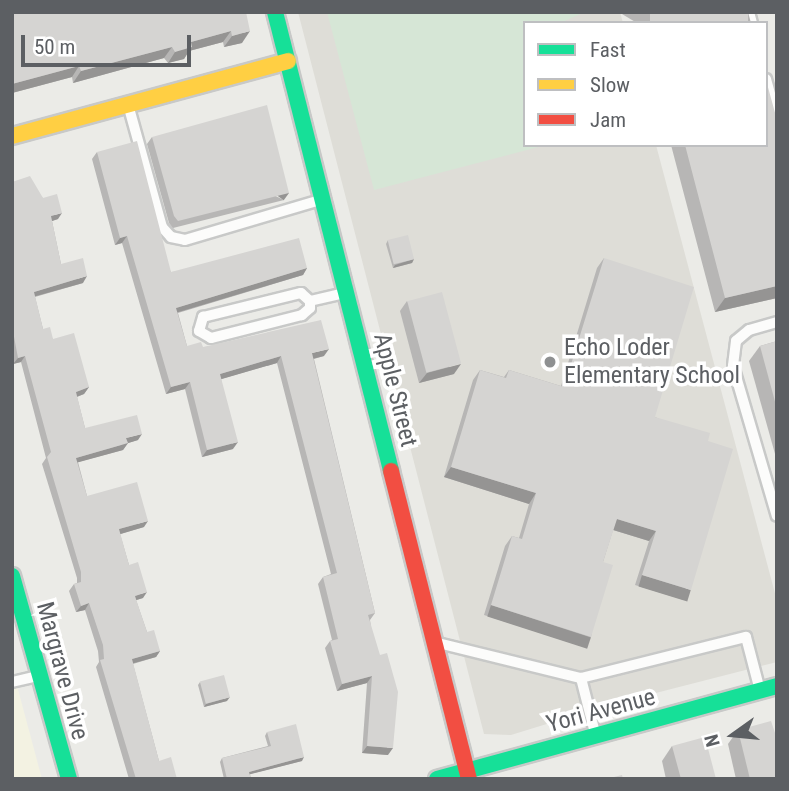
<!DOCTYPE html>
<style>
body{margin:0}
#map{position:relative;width:789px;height:791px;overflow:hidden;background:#ebebe7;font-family:"Roboto Condensed",sans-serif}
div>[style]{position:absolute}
.commercial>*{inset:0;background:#f3f2e2}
.education>*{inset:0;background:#deddd7}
.green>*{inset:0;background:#d6e6d6}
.roads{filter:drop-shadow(2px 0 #c8c9c8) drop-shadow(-2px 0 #c8c9c8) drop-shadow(0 2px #c8c9c8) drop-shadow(0 -2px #c8c9c8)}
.lane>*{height:10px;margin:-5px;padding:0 5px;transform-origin:5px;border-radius:5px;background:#fcfcfb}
.fast>*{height:16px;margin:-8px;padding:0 8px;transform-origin:8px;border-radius:8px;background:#16e098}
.slow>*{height:16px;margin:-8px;padding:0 8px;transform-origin:8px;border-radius:8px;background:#ffcf43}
.jam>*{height:16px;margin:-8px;padding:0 8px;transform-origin:8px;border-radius:8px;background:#f24e42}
.wall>*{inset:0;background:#b7b6b5}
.shaded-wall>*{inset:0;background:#959493;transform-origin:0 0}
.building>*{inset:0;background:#d5d4d2;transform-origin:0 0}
.dots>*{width:19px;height:19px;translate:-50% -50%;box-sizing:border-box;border:4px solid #fff;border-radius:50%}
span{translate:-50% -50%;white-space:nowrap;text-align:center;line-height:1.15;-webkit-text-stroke:7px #fff;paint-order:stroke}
.poi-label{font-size:24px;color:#5c5f63}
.left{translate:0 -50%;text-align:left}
.street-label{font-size:24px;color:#5c5f63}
.frame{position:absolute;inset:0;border:14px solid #5c5f63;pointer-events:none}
.legend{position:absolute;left:523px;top:21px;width:245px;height:126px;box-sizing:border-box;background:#fff;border:2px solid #bebfc1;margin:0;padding:9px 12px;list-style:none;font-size:21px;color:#5c5f63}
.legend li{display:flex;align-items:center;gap:14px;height:35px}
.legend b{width:35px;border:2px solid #bebfc1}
.north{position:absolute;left:698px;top:700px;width:70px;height:70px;-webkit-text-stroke:5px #fff;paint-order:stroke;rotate:255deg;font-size:19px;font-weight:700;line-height:28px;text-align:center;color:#5c5f63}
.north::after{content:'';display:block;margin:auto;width:24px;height:32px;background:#5c5f63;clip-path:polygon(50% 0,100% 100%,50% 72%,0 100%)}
.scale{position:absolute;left:21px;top:35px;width:170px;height:32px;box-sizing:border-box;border:4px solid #5c5f63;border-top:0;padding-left:9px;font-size:21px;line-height:24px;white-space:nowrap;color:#5c5f63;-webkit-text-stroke:5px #fff;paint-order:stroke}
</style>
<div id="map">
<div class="commercial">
<div style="clip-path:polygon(12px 667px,42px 779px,12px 779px)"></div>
</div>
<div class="education">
<div style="clip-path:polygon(298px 12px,620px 12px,623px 23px,525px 23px,525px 145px,656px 145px,777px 601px,777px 662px,605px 706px,511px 735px,484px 734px)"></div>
</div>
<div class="green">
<div style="clip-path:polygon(327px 12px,585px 12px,560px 23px,525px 23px,525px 145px,546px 145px,374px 190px)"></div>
</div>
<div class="roads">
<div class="lane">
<div style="left:749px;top:12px;width:11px;rotate:75deg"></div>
<div style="left:766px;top:79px;width:41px;rotate:74.6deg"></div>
<div style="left:129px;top:108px;width:123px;rotate:74.5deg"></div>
<div style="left:162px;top:227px;width:13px;rotate:48deg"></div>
<div style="left:171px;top:237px;width:14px;rotate:12deg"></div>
<div style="left:185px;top:240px;width:141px;rotate:-16.5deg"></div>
<div style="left:310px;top:301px;width:7px;rotate:90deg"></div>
<div style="left:310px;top:308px;width:11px;rotate:139deg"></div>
<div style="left:302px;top:315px;width:94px;rotate:165.8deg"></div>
<div style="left:211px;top:338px;width:14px;rotate:-150deg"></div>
<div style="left:199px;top:331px;width:15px;rotate:-74deg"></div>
<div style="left:203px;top:317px;width:101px;rotate:-13.8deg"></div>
<div style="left:301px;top:293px;width:12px;rotate:42deg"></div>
<div style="left:310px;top:301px;width:35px;rotate:-13deg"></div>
<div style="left:777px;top:322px;width:29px;rotate:164deg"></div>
<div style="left:749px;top:330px;width:17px;rotate:140deg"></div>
<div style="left:736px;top:341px;width:25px;rotate:97deg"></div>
<div style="left:733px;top:366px;width:156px;rotate:73.7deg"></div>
<div style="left:438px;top:643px;width:147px;rotate:13.8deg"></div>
<div style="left:12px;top:682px;width:26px;rotate:-13deg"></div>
<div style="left:595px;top:733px;width:57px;rotate:-104.3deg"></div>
<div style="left:581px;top:678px;width:170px;rotate:-14deg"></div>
<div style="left:746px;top:637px;width:52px;rotate:75.4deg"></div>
</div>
<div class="fast">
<div style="left:275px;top:12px;width:473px;rotate:75.8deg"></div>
<div style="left:12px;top:576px;width:211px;rotate:74.3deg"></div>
<div style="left:437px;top:779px;width:352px;rotate:-15.3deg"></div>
</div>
<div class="slow">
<div style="left:12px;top:136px;width:286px;rotate:-15.2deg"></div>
</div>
<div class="jam">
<div style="left:391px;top:471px;width:318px;rotate:75.8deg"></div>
</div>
</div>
<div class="wall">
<div style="clip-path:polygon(12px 12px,246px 12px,242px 43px,224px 47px,223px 42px,189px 51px,184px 59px,168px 63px,164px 58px,73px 83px,72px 77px,12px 93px)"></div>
<div style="clip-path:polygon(623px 12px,748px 12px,751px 23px,637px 23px,622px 14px)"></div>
<div style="clip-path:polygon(777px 120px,777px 298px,715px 312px,671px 145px,766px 145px)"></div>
<div style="clip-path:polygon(152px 137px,284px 200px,173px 228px,169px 223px,147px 144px)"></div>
<div style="clip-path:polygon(97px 152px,171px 272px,307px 268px,303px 275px,178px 313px,187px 346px,324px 356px,314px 359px,375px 613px,370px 620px,388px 755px,362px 753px,367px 683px,337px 691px,325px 648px,330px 641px,332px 640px,318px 584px,323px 577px,331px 574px,277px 363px,221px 379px,233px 449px,202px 457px,185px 389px,166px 394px,122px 243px,115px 245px,92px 159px)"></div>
<div style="clip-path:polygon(12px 182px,43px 198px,58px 219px,52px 221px,61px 264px,83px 283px,35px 297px,43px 329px,53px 339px,89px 387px,84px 394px,77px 397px,85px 428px,138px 440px,128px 443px,123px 450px,78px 462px,87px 496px,144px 527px,120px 534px,129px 565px,143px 598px,136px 600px,147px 632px,160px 651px,156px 657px,133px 664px,159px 761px,178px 779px,129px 779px,96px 667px,99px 662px,98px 651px,85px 610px,76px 612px,69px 591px,74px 584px,77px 583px,77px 578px,42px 464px,46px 458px,21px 362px,13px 364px,12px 359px)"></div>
<div style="clip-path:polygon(388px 240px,414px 259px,412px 263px,393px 268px,386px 244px)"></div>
<div style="clip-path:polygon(604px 258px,655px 417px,708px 441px,684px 600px,635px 585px,649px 541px,613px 530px,603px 562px,591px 637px,584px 647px,484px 615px,505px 546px,512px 536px,519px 538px,529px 504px,444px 477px,473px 380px,480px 370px,504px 377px,509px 370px,561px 386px,597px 268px)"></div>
<div style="clip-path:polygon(407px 301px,454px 374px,419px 383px,400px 311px)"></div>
<div style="clip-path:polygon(777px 341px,777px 461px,749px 361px,760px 346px)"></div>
<div style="clip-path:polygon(200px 682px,227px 701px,204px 707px,198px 685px)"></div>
<div style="clip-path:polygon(738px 730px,776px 739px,777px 779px,736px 779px,728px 744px)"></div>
<div style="clip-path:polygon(267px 732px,302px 761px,250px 774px,251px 779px,224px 779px,220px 762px,222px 758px,268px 746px,265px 736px)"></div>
<div style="clip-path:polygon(672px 746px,716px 779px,666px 779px,662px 761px)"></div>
</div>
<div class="shaded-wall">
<div style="clip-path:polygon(231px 31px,223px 42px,189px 51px,184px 59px,168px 63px,175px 52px,191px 42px)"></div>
<div style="clip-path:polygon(250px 31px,242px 43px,224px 47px,232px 36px)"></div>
<div style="clip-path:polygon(172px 47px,164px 58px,73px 83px,81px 71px)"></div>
<div style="clip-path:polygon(79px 66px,72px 77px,12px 93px,12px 84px)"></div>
<div style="left:289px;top:193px;width:9px;height:114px;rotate:126deg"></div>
<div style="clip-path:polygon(62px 213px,58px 219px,46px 223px,51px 216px)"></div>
<div style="clip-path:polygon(127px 236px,122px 243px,115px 245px,120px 238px)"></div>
<div style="clip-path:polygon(414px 259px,412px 263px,393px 268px,395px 265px)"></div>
<div style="clip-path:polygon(307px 268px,303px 275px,172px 314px,176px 308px)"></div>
<div style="clip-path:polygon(87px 276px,83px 283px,29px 298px,34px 292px)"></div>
<div style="clip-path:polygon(777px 286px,777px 298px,715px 312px,725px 298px)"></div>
<div style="clip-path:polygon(329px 349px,324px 356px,308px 360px,312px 353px)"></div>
<div style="clip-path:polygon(25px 356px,21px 362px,13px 364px,18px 358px)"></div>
<div style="clip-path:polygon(281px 356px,277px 363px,215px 381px,220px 374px)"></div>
<div style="clip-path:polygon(461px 364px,454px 374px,419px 383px,427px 373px)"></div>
<div style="clip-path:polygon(190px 382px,185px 389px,166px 394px,171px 387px)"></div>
<div style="clip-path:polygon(89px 387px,84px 394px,71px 399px,76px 392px)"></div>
<div style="clip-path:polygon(142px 434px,138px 440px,122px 445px,126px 438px)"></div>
<div style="clip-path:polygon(238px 442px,233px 449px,202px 457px,207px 450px)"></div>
<div style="clip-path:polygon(128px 443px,123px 450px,72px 464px,76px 458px)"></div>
<div style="clip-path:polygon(451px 467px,536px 493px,529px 504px,444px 477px)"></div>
<div style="clip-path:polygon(617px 519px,656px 531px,649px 541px,610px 529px)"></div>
<div style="clip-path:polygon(148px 521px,144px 527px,114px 536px,119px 529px)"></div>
<div style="left:642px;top:575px;width:51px;height:12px;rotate:17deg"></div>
<div style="clip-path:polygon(147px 592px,143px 598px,130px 602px,135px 596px)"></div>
<div style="clip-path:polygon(89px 603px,85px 610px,76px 612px,81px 606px)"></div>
<div style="left:491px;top:605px;width:105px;height:12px;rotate:18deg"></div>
<div style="clip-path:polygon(160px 651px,156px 657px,127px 665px,132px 659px)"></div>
<div style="clip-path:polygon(372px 676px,367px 683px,337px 691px,342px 684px)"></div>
<div style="clip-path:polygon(230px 697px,227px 701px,204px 707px,206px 704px)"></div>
<div style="clip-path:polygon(367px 746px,393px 748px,388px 755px,362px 753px)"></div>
<div style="clip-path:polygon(304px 757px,302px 761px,247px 775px,249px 772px)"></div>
</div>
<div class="building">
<div style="clip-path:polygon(12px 12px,246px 12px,250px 31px,232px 36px,231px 31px,191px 42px,192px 47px,175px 52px,172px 47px,81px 71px,79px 66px,12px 84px)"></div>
<div style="left:650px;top:12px;width:98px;height:11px"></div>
<div style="clip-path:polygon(766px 80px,777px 120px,777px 286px,725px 298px,685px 145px,766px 145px)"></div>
<div style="clip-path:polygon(267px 105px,289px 193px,178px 221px,174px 216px,152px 137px)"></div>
<div style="clip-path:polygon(137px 141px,171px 272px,299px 238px,307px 268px,176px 308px,187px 346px,201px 342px,203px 347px,321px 320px,329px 349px,312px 353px,375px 613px,368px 615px,380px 655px,387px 653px,398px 692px,393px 748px,367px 746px,372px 676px,342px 684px,330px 641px,338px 639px,323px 577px,337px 573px,281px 356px,220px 374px,238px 442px,207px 450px,190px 382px,171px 387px,127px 236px,120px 238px,97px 152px)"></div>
<div style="clip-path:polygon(30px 176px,43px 198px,57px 194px,62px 213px,51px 216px,61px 264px,83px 258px,87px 276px,34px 292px,43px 329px,50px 327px,53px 339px,74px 333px,89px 387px,76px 392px,85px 428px,137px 415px,142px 434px,126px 438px,128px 443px,76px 458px,87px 496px,137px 482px,148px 521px,119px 529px,129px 565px,138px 562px,147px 592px,135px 596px,147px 632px,154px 630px,160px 651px,132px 659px,159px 761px,171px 757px,177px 779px,136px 779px,100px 660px,104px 659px,103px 645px,89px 603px,81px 606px,74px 584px,81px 582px,81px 572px,47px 457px,51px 452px,25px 356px,18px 358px,12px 326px,12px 182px)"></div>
<div style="left:408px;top:235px;width:25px;height:21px;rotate:76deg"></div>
<div style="clip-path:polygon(604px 258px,694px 287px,655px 417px,710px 433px,708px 441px,733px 449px,691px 590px,642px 575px,656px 531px,617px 519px,603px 562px,613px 565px,591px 637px,491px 605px,512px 536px,522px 539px,536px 493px,451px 467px,480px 370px,506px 378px,509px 370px,564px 387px)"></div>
<div style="left:442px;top:292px;width:74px;height:36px;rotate:75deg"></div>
<div style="clip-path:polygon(777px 341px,777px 409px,760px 346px)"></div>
<div style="left:224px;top:675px;width:23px;height:25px;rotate:75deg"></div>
<div style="clip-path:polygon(771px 721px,777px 739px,777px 779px,750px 779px,738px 730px)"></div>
<div style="clip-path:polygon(296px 724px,304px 757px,249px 772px,251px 779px,227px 779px,222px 758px,271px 746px,267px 732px)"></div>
<div style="clip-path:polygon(705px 737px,716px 779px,681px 779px,672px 746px)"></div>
<div style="clip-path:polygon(622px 775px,623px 779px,606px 779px)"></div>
</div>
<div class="dots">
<div style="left:550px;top:362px;background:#8e9091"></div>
</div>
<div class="poi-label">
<span class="left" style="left:564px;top:362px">Echo Loder<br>Elementary School</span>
</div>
<div class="street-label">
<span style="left:395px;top:390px;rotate:76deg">Apple Street</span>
<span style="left:62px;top:671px;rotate:75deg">Margrave Drive</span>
<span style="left:601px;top:711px;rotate:-15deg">Yori Avenue</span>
</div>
<div class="frame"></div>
<ul class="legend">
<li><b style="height:9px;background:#16e098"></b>Fast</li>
<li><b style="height:9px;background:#ffcf43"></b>Slow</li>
<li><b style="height:9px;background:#f24e42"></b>Jam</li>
</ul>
<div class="north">N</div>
<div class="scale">50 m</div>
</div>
